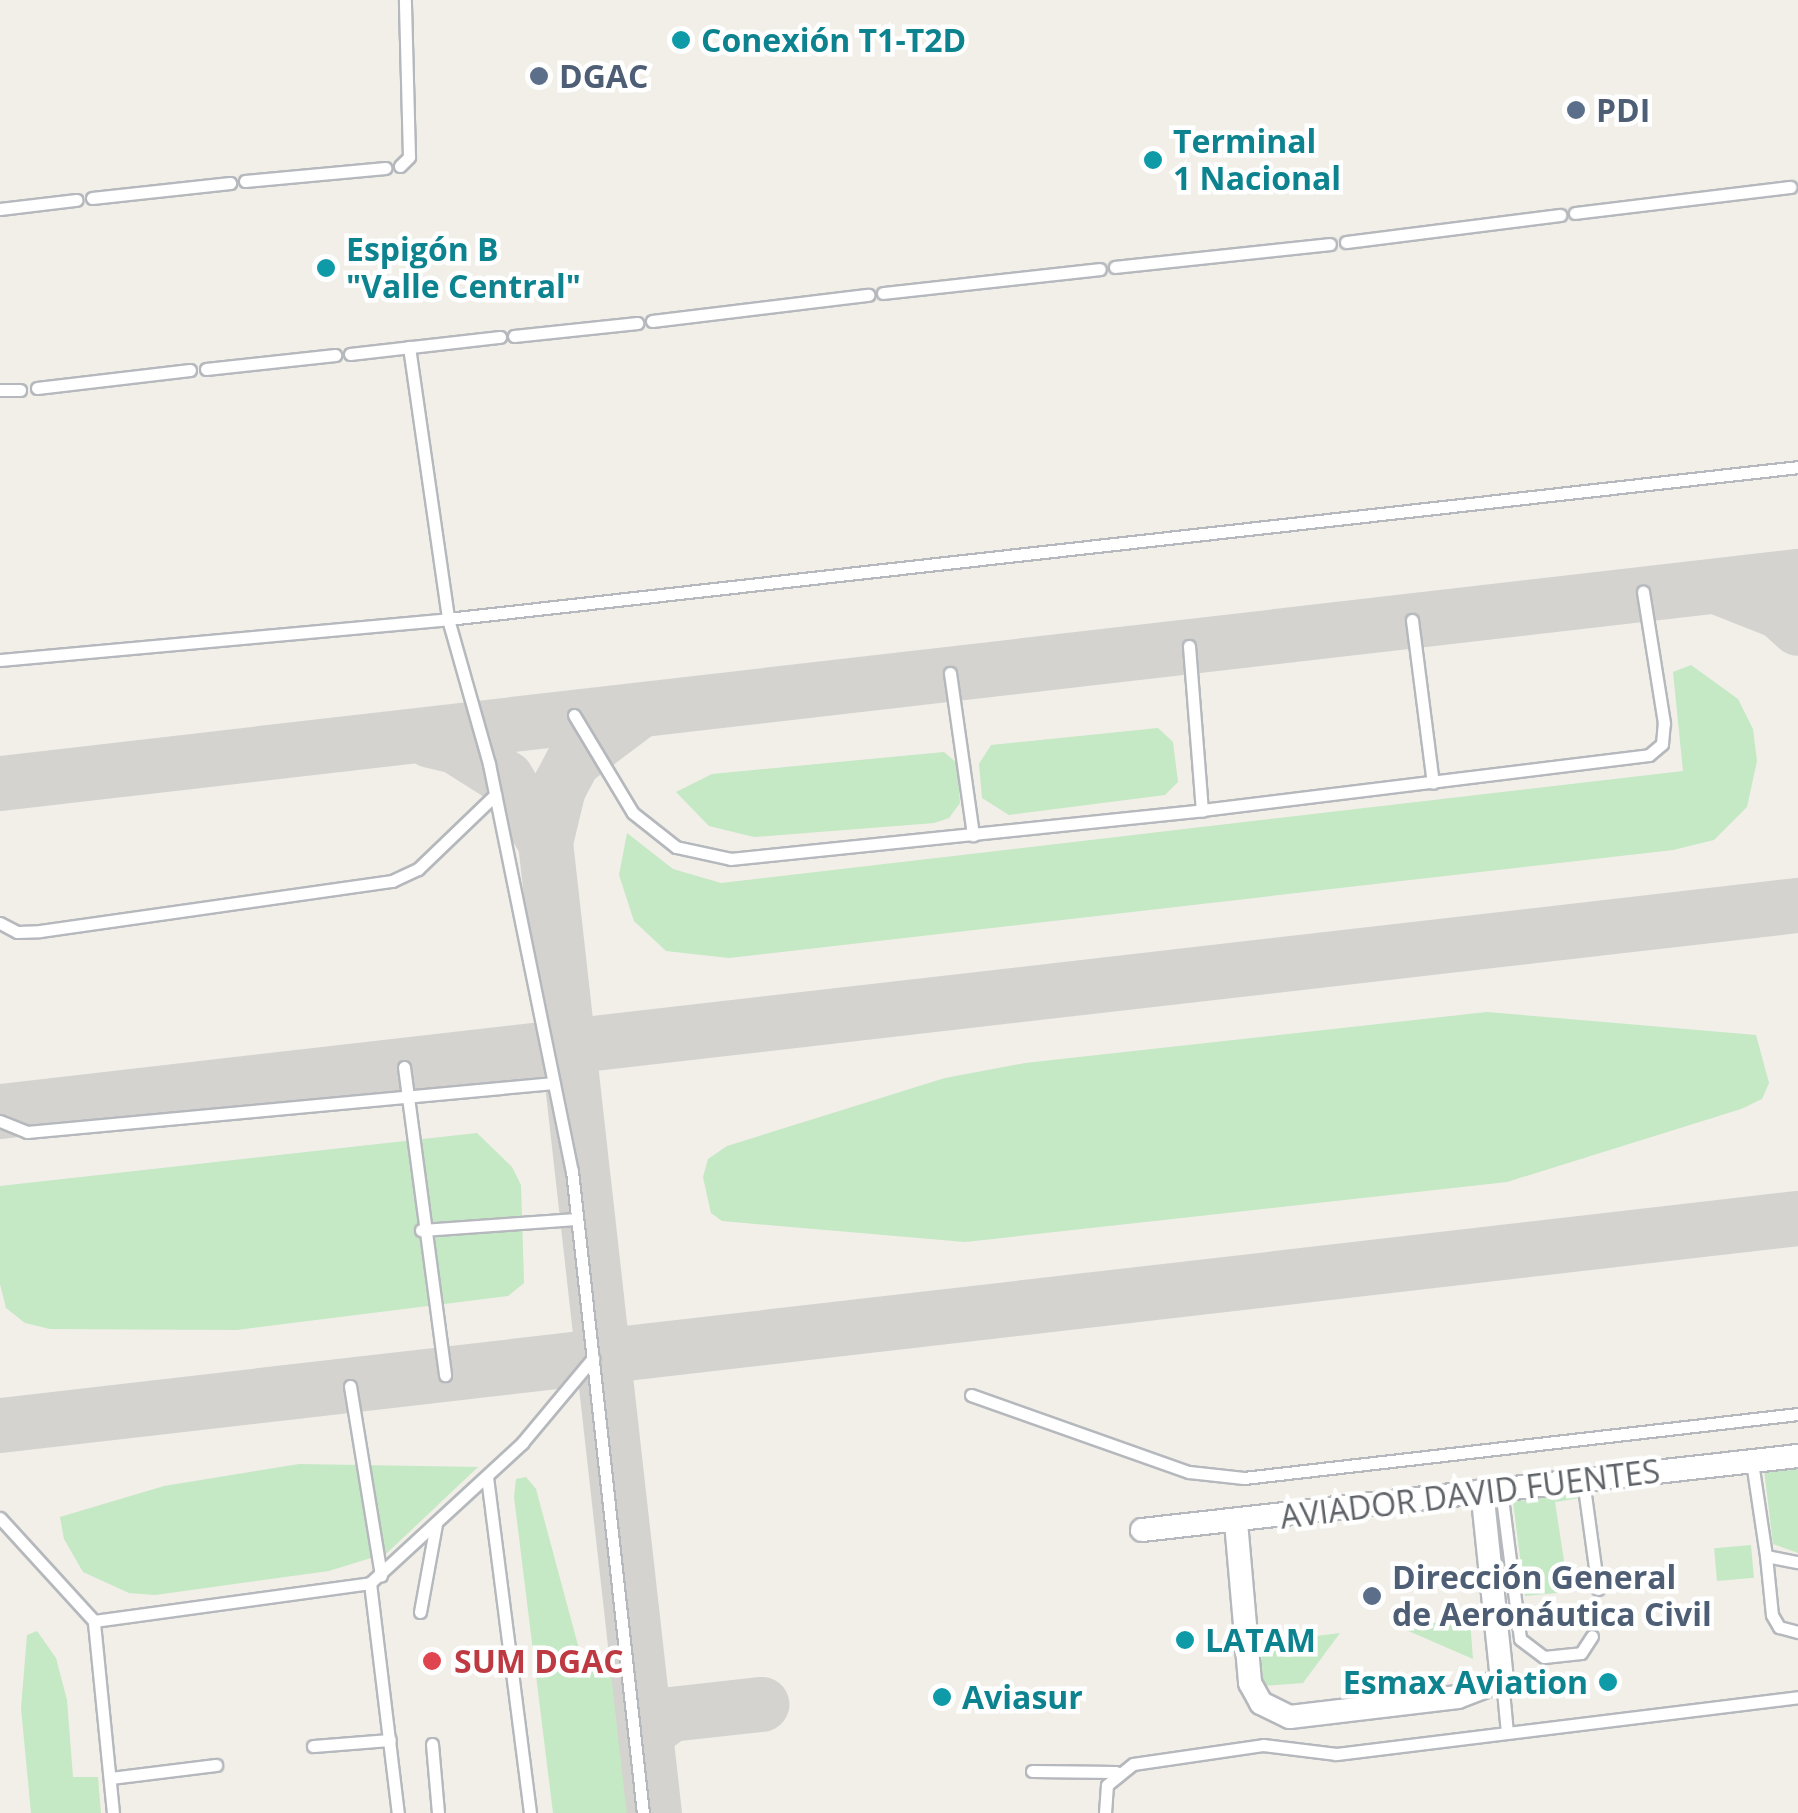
<!DOCTYPE html>
<meta charset="utf-8">
<style>
body{margin:0}
#map{position:relative;width:1798px;height:1813px;overflow:hidden;background:#f1efe8;font-family:"Open Sans",sans-serif}
div>[style]{position:absolute}
.green>*{inset:0;background:#c5e8c5;transform-origin:0 0}
.taxiway>*{height:55px;margin:-27.5px;padding:0 27.5px;transform-origin:27.5px;border-radius:27.5px;background:#d4d3d0}
.roads{filter:drop-shadow(2px 0 #b5b8bc) drop-shadow(-2px 0 #b5b8bc) drop-shadow(0 2px #b5b8bc) drop-shadow(0 -2px #b5b8bc)}
.lane>*{height:11px;margin:-5.5px;padding:0 5.5px;transform-origin:5.5px;border-radius:5.5px;background:#fff}
.street>*{height:22px;margin:-11px;padding:0 11px;transform-origin:11px;border-radius:11px;background:#fff}
.dots>*{width:28px;height:28px;translate:-50% -50%;box-sizing:border-box;border:5px solid #fff;border-radius:50%}
span{translate:-50% -50%;white-space:nowrap;text-align:center;line-height:1.15;-webkit-text-stroke:9px #fff;paint-order:stroke}
.culture-label{font-size:32px;color:#0d838f;font-weight:700}
.left{translate:0 -50%;text-align:left}
.right{translate:-100% -50%;text-align:right}
.service-label{font-size:32px;color:#4e5e75;font-weight:700}
.street-label{font-size:32px;color:#5f6368}
.health-label{font-size:32px;color:#be3a42;font-weight:700}
</style>
<div id="map">
<div class="green">
<div style="clip-path:polygon(1691px 665px,1738px 699px,1753px 729px,1757px 761px,1747px 807px,1714px 840px,1673px 850px,729px 958px,666px 951px,634px 921px,619px 875px,627px 833px,673px 869px,721px 883px,1683px 771px,1673px 672px)"></div>
<div style="clip-path:polygon(1158px 728px,1173px 742px,1178px 782px,1165px 795px,1009px 815px,982px 798px,979px 764px,991px 745px)"></div>
<div style="clip-path:polygon(944px 752px,957px 763px,960px 803px,949px 818px,934px 823px,754px 837px,709px 826px,676px 792px,712px 774px)"></div>
<div style="clip-path:polygon(1487px 1012px,1756px 1035px,1769px 1083px,1762px 1099px,1741px 1109px,1507px 1182px,965px 1242px,722px 1221px,711px 1213px,703px 1177px,708px 1159px,727px 1146px,945px 1078px,1025px 1063px)"></div>
<div style="clip-path:polygon(477px 1133px,512px 1167px,521px 1185px,524px 1283px,508px 1296px,237px 1330px,50px 1329px,25px 1323px,6px 1308px,0 1284px,0 1186px)"></div>
<div style="clip-path:polygon(299px 1464px,478px 1467px,387px 1553px,329px 1571px,155px 1595px,129px 1593px,83px 1572px,64px 1539px,60px 1517px,164px 1486px)"></div>
<div style="clip-path:polygon(1798px 1466px,1798px 1553px,1773px 1544px,1764px 1469px)"></div>
<div style="clip-path:polygon(526px 1477px,536px 1489px,583px 1664px,615px 1661px,631px 1813px,553px 1813px,514px 1497px,516px 1479px)"></div>
<div style="clip-path:polygon(1571px 1493px,1580px 1498px,1555px 1502px,1565px 1567px,1575px 1567px,1578px 1591px,1525px 1596px,1513px 1502px)"></div>
<div style="left:1751px;top:1545px;width:33px;height:37px;rotate:85deg"></div>
<div style="clip-path:polygon(1470px 1620px,1473px 1659px,1397px 1626px)"></div>
<div style="clip-path:polygon(37px 1631px,56px 1658px,67px 1700px,73px 1777px,98px 1777px,101px 1813px,31px 1813px,21px 1708px,27px 1635px)"></div>
<div style="clip-path:polygon(1340px 1633px,1303px 1683px,1263px 1686px,1261px 1643px)"></div>
</div>
<div class="taxiway">
<div style="left:1718px;top:587px;width:66px;rotate:21.5deg"></div>
<div style="left:1779px;top:611px;width:25px;rotate:42deg"></div>
<div style="left:638px;top:711px;width:81px;rotate:143deg"></div>
<div style="left:573px;top:760px;width:32px;rotate:118deg"></div>
<div style="left:558px;top:788px;width:56px;rotate:103.5deg"></div>
<div style="left:545px;top:842px;width:977px;rotate:83.6deg"></div>
<div style="left:430px;top:740px;width:26px;rotate:13deg"></div>
<div style="left:455px;top:746px;width:60px;rotate:32.1deg"></div>
<div style="left:506px;top:778px;width:75px;rotate:58.6deg"></div>
<div style="left:0;top:783px;width:1810px;rotate:-6.57deg"></div>
<div style="left:0;top:1111px;width:1810px;rotate:-6.54deg"></div>
<div style="left:0;top:1425px;width:1810px;rotate:-6.57deg"></div>
<div style="left:645px;top:1733px;width:31px;rotate:-37deg"></div>
<div style="left:670px;top:1714px;width:92px;rotate:-6.3deg"></div>
</div>
<div class="roads">
<div class="lane">
<div style="left:400px;top:166px;width:13px;rotate:-45deg"></div>
<div style="left:409px;top:157px;width:157px;rotate:-91.5deg"></div>
<div style="left:245px;top:181px;width:141px;rotate:-5.3deg"></div>
<div style="left:92px;top:198px;width:139px;rotate:-6.2deg"></div>
<div style="left:0;top:209px;width:77px;rotate:-6.8deg"></div>
<div style="left:1575px;top:213px;width:217px;rotate:-6.9deg"></div>
<div style="left:1346px;top:242px;width:216px;rotate:-7.2deg"></div>
<div style="left:1115px;top:267px;width:216px;rotate:-6.1deg"></div>
<div style="left:883px;top:293px;width:218px;rotate:-6.3deg"></div>
<div style="left:652px;top:321px;width:218px;rotate:-6.9deg"></div>
<div style="left:514px;top:336px;width:124px;rotate:-6deg"></div>
<div style="left:409px;top:347px;width:275px;rotate:81.8deg"></div>
<div style="left:448px;top:619px;width:151px;rotate:74.2deg"></div>
<div style="left:489px;top:764px;width:415px;rotate:78.5deg"></div>
<div style="left:572px;top:1171px;width:646px;rotate:83.69deg"></div>
<div style="left:350px;top:354px;width:151px;rotate:-6.5deg"></div>
<div style="left:206px;top:369px;width:130px;rotate:-6.2deg"></div>
<div style="left:37px;top:388px;width:154px;rotate:-6.7deg"></div>
<div style="left:0;top:390px;width:20px"></div>
<div style="left:1412px;top:620px;width:164px;rotate:82.7deg"></div>
<div style="left:1189px;top:646px;width:165px;rotate:85.5deg"></div>
<div style="left:0;top:660px;width:450px;rotate:-5.2deg"></div>
<div style="left:448px;top:619px;width:1359px;rotate:-6.42deg"></div>
<div style="left:950px;top:673px;width:164px;rotate:81.9deg"></div>
<div style="left:574px;top:715px;width:114px;rotate:59deg"></div>
<div style="left:633px;top:813px;width:55px;rotate:38.3deg"></div>
<div style="left:676px;top:847px;width:56px;rotate:12.3deg"></div>
<div style="left:731px;top:859px;width:474px;rotate:-5.9deg"></div>
<div style="left:1202px;top:810px;width:450px;rotate:-7deg"></div>
<div style="left:1649px;top:755px;width:17px;rotate:-40deg"></div>
<div style="left:1662px;top:744px;width:21px;rotate:-85deg"></div>
<div style="left:1664px;top:723px;width:133px;rotate:-99.1deg"></div>
<div style="left:0;top:923px;width:19px;rotate:28deg"></div>
<div style="left:17px;top:932px;width:23px;rotate:-2deg"></div>
<div style="left:40px;top:931px;width:356px;rotate:-8.1deg"></div>
<div style="left:392px;top:881px;width:29px;rotate:-25deg"></div>
<div style="left:418px;top:869px;width:107px;rotate:-43.9deg"></div>
<div style="left:404px;top:1067px;width:311px;rotate:82.4deg"></div>
<div style="left:0;top:1121px;width:29px;rotate:22deg"></div>
<div style="left:27px;top:1132px;width:529px;rotate:-5.31deg"></div>
<div style="left:421px;top:1230px;width:153px;rotate:-4.1deg"></div>
<div style="left:350px;top:1386px;width:192px;rotate:80.7deg"></div>
<div style="left:971px;top:1395px;width:231px;rotate:19.5deg"></div>
<div style="left:1189px;top:1472px;width:55px;rotate:6.2deg"></div>
<div style="left:1244px;top:1478px;width:558px;rotate:-6.59deg"></div>
<div style="left:1752px;top:1462px;width:95px;rotate:81.5deg"></div>
<div style="left:1766px;top:1556px;width:33px;rotate:11deg"></div>
<div style="left:487px;top:1477px;width:339px;rotate:82.7deg"></div>
<div style="left:1583px;top:1480px;width:110px;rotate:82.2deg"></div>
<div style="left:1501px;top:1490px;width:150px;rotate:82.7deg"></div>
<div style="left:1520px;top:1639px;width:30px;rotate:37deg"></div>
<div style="left:1544px;top:1657px;width:37px;rotate:-6deg"></div>
<div style="left:1581px;top:1653px;width:20px;rotate:-57deg"></div>
<div style="left:0;top:1518px;width:139px;rotate:47.6deg"></div>
<div style="left:1766px;top:1556px;width:59px;rotate:84.2deg"></div>
<div style="left:1772px;top:1615px;width:14px;rotate:60deg"></div>
<div style="left:1779px;top:1627px;width:20px;rotate:15deg"></div>
<div style="left:370px;top:1583px;width:232px;rotate:83.1deg"></div>
<div style="left:420px;top:1612px;width:89px;rotate:-79.7deg"></div>
<div style="left:1502px;top:1680px;width:53px;rotate:84.6deg"></div>
<div style="left:432px;top:1744px;width:69px;rotate:85deg"></div>
<div style="left:313px;top:1746px;width:77px;rotate:-4.5deg"></div>
<div style="left:1032px;top:1771px;width:84px;rotate:0.7deg"></div>
<div style="left:110px;top:1778px;width:107px;rotate:-7deg"></div>
<div style="left:113px;top:1813px;width:193px;rotate:-95.7deg"></div>
<div style="left:94px;top:1621px;width:279px;rotate:-7.8deg"></div>
<div style="left:370px;top:1583px;width:207px;rotate:-42.6deg"></div>
<div style="left:522px;top:1443px;width:111px;rotate:-50.1deg"></div>
<div style="left:1105px;top:1813px;width:28px;rotate:-86deg"></div>
<div style="left:1107px;top:1785px;width:33px;rotate:-39deg"></div>
<div style="left:1133px;top:1764px;width:131px;rotate:-8.3deg"></div>
<div style="left:1263px;top:1745px;width:74px;rotate:7deg"></div>
<div style="left:1336px;top:1754px;width:466px;rotate:-7deg"></div>
</div>
<div class="street">
<div style="left:1236px;top:1522px;width:162px;rotate:85deg"></div>
<div style="left:1250px;top:1683px;width:23px;rotate:61deg"></div>
<div style="left:1261px;top:1703px;width:32px;rotate:26deg"></div>
<div style="left:1290px;top:1717px;width:169px;rotate:-6.8deg"></div>
<div style="left:1458px;top:1697px;width:47px;rotate:-21.1deg"></div>
<div style="left:1502px;top:1680px;width:190px;rotate:-96deg"></div>
<div style="left:1142px;top:1530px;width:660px;rotate:-6.44deg"></div>
</div>
</div>
<div class="dots">
<div style="left:681px;top:40px;background:#0f9aa8"></div>
<div style="left:539px;top:76px;background:#5c6f8a"></div>
<div style="left:1576px;top:110px;background:#5c6f8a"></div>
<div style="left:1153px;top:160px;background:#0f9aa8"></div>
<div style="left:326px;top:268px;background:#0f9aa8"></div>
<div style="left:1372px;top:1596px;background:#5c6f8a"></div>
<div style="left:1185px;top:1640px;background:#0f9aa8"></div>
<div style="left:432px;top:1661px;background:#e0444e"></div>
<div style="left:1608px;top:1682px;background:#0f9aa8"></div>
<div style="left:942px;top:1697px;background:#0f9aa8"></div>
</div>
<div class="culture-label">
<span class="left" style="left:701px;top:40px">Conexión T1-T2D</span>
<span class="left" style="left:1173px;top:160px">Terminal<br>1 Nacional</span>
<span class="left" style="left:346px;top:268px">Espigón B<br>"Valle Central"</span>
<span class="left" style="left:1205px;top:1640px">LATAM</span>
<span class="right" style="left:1588px;top:1682px">Esmax Aviation</span>
<span class="left" style="left:962px;top:1697px">Aviasur</span>
</div>
<div class="service-label">
<span class="left" style="left:559px;top:76px">DGAC</span>
<span class="left" style="left:1596px;top:110px">PDI</span>
<span class="left" style="left:1392px;top:1596px">Dirección General<br>de Aeronáutica Civil</span>
</div>
<div class="street-label">
<span style="left:1470px;top:1494px;rotate:-7deg">AVIADOR DAVID FUENTES</span>
</div>
<div class="health-label">
<span class="left" style="left:454px;top:1661px">SUM DGAC</span>
</div>
</div>
